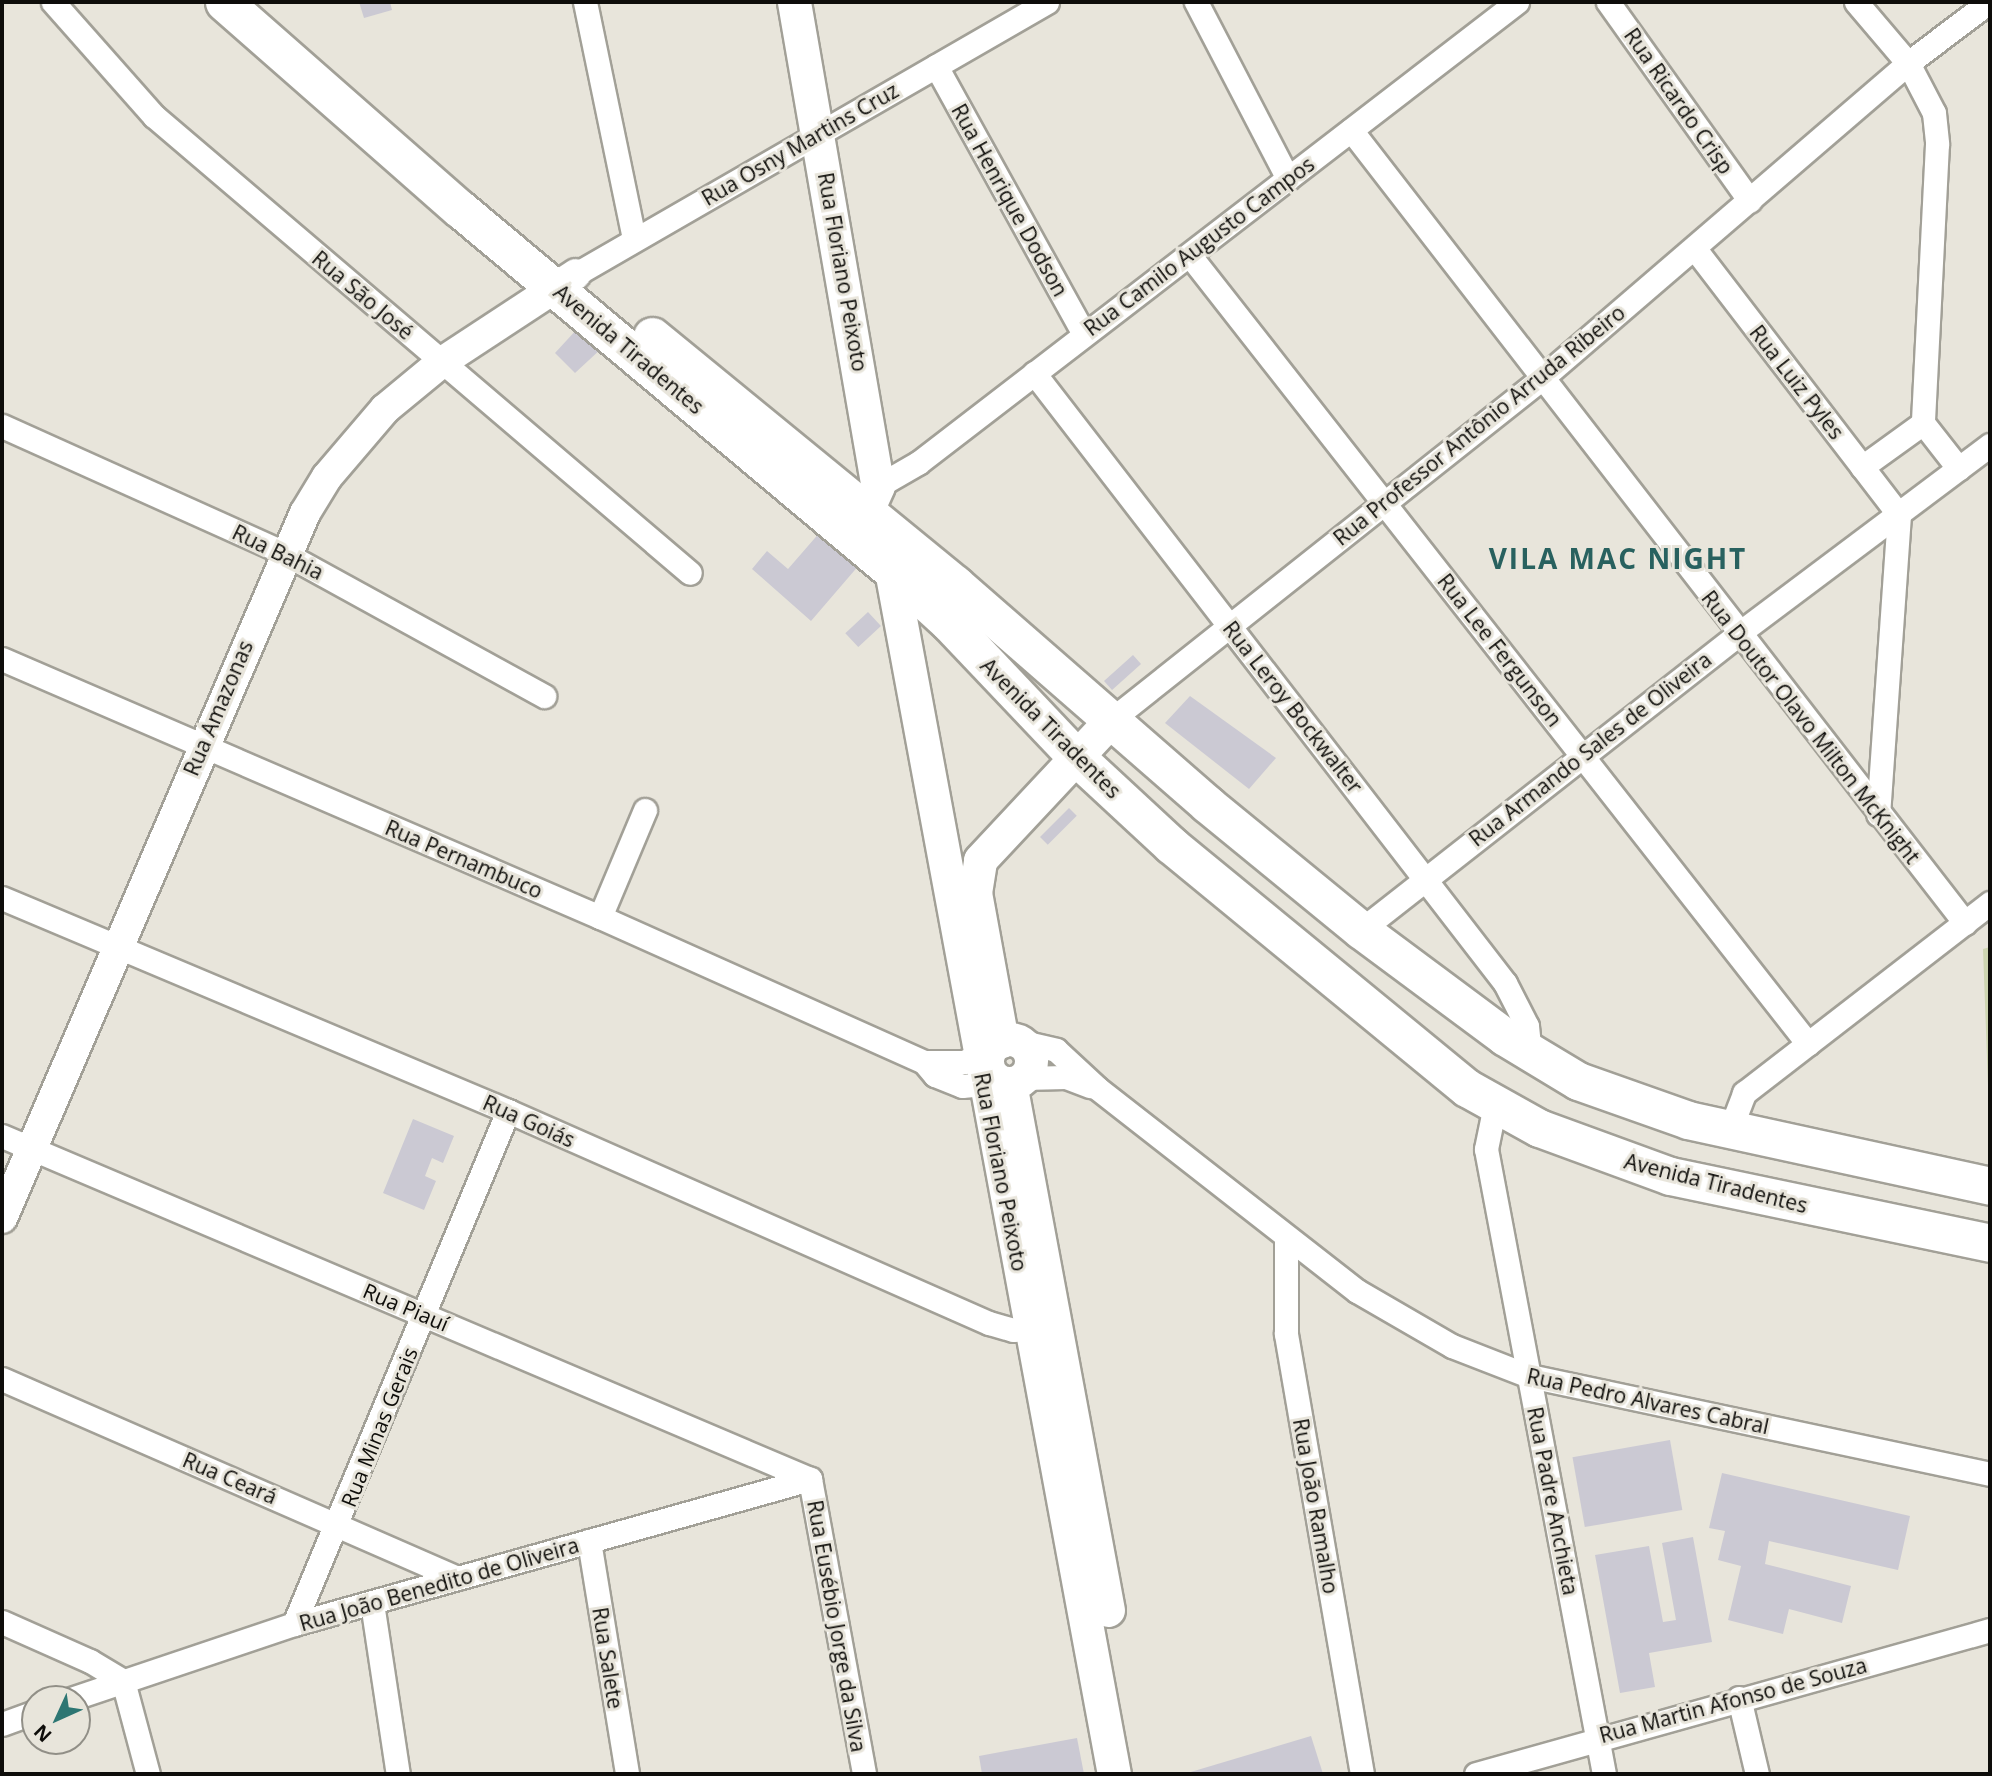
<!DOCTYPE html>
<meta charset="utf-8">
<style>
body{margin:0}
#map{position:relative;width:1992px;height:1776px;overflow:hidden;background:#e8e5db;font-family:"Open Sans",sans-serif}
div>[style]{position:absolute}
.green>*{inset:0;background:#ced5b1}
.building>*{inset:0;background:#cbc9d3;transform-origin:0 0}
.roads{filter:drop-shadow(2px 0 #a2a097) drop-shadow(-2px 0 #a2a097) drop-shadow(0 2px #a2a097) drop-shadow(0 -2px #a2a097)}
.minor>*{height:23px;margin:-11.5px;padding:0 11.5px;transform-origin:11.5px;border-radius:11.5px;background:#fff}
.tertiary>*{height:30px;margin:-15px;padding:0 15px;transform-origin:15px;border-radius:15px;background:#fff}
.secondary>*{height:33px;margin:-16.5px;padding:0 16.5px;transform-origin:16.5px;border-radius:16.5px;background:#fff}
.secondary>.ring{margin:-16.5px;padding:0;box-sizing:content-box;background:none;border:33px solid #fff;border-radius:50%}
.primary>*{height:37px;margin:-18.5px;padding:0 18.5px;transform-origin:18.5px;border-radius:18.5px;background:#fff}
span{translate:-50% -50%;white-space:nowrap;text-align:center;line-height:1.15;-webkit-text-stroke:6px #e8e5db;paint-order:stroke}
.street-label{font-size:21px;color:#0e0d0a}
.district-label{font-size:28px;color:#28615f;font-weight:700;letter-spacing:2px}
.frame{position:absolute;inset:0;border:4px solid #0e0d0a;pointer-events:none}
.north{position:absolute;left:21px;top:1685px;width:70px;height:70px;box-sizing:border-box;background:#e8e5db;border:2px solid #918f87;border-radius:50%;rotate:225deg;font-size:19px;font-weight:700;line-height:28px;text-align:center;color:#0e0d0a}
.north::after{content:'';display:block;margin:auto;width:24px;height:32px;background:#2d7673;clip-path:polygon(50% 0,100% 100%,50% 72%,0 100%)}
</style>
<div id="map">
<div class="green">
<div style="clip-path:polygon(1990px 947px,1990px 1140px,1983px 949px)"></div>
</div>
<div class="building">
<div style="clip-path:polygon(359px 2px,390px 2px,392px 10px,364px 18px)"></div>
<div style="clip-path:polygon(578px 328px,602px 348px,575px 373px,555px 353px)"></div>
<div style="clip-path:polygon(821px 531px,860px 564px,811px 621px,752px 569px,767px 551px,788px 569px)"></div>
<div style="left:868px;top:612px;width:19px;height:31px;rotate:47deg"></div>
<div style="left:1133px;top:655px;width:12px;height:39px;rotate:48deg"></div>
<div style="clip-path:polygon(1190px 696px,1276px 758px,1249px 789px,1165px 723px)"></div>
<div style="left:1069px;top:808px;width:11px;height:41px;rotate:45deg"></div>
<div style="clip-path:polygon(413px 1119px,454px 1136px,443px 1163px,432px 1158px,425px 1176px,436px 1181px,424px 1210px,383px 1193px)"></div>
<div style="left:1670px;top:1440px;width:71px;height:99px;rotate:80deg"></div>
<div style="clip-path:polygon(1722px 1473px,1910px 1516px,1898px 1570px,1769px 1541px,1765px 1564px,1851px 1586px,1842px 1623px,1789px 1609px,1783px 1634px,1728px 1620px,1741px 1566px,1718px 1560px,1725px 1531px,1709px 1528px)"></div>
<div style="clip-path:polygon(1693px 1537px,1712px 1642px,1649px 1653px,1655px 1687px,1620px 1693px,1595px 1555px,1649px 1546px,1663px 1622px,1676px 1620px,1662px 1543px)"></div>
<div style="clip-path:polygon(1311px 1736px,1323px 1774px,1184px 1774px)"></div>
<div style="clip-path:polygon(1077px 1738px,1084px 1774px,982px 1774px,979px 1756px)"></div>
</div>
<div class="roads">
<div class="minor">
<div style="left:53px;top:2px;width:152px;rotate:48.5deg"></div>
<div style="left:154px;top:116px;width:704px;rotate:40.45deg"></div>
<div style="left:585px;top:2px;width:241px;rotate:78.3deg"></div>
<div style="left:1196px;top:2px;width:199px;rotate:62.5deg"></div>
<div style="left:1608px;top:2px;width:244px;rotate:54.5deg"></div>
<div style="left:1856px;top:2px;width:80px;rotate:49.6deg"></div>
<div style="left:1908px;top:63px;width:56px;rotate:62.5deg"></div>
<div style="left:1934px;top:113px;width:31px;rotate:84deg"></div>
<div style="left:1937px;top:144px;width:279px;rotate:92.9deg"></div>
<div style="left:1923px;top:423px;width:58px;rotate:52deg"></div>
<div style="left:936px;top:66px;width:306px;rotate:61.1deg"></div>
<div style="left:1351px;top:130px;width:1003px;rotate:52.25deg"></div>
<div style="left:1695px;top:249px;width:335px;rotate:52.5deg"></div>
<div style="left:1899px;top:515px;width:300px;rotate:94deg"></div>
<div style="left:1191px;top:257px;width:1000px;rotate:51.9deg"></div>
<div style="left:576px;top:274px;width:544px;rotate:-30.01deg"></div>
<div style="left:1034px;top:373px;width:771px;rotate:52.33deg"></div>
<div style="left:1505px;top:983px;width:48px;rotate:62.9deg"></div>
<div style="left:1527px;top:1026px;width:27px;rotate:84deg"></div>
<div style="left:2px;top:426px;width:309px;rotate:24.2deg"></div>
<div style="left:284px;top:553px;width:297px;rotate:28.8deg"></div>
<div style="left:1862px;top:467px;width:75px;rotate:-35.8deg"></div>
<div style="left:878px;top:486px;width:46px;rotate:-29.9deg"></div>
<div style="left:918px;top:463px;width:756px;rotate:-37.58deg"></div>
<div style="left:2px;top:659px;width:651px;rotate:23.34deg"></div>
<div style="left:600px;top:917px;width:355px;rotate:24.1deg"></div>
<div style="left:924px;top:1062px;width:17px;rotate:50deg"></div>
<div style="left:935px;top:1075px;width:29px;rotate:22deg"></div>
<div style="left:962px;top:1086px;width:36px;rotate:-5deg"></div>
<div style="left:1111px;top:720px;width:550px;rotate:-38.43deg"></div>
<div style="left:1542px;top:378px;width:483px;rotate:-40.7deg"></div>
<div style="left:1908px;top:63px;width:101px;rotate:-37deg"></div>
<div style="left:2px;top:898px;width:549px;rotate:22.83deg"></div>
<div style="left:508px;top:1111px;width:526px;rotate:23.79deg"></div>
<div style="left:989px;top:1323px;width:25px;rotate:16deg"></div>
<div style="left:1013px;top:1330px;width:31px;rotate:-4deg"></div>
<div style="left:600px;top:917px;width:116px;rotate:-67.2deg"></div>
<div style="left:1361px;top:930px;width:479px;rotate:-38.1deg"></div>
<div style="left:1738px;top:634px;width:315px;rotate:-36.9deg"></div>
<div style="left:1018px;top:1041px;width:39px;rotate:13deg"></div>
<div style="left:1056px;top:1050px;width:56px;rotate:42.8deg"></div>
<div style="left:1097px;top:1088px;width:330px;rotate:38deg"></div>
<div style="left:1357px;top:1291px;width:110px;rotate:30.1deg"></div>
<div style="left:1452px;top:1346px;width:83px;rotate:21.3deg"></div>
<div style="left:1529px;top:1376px;width:471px;rotate:12deg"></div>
<div style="left:924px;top:1062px;width:40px"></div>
<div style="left:964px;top:1062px;width:30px;rotate:-27deg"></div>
<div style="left:1023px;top:1078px;width:43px;rotate:-1.3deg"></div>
<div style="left:1066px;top:1077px;width:26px;rotate:21deg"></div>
<div style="left:1495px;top:1105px;width:45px;rotate:101.6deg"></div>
<div style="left:1486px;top:1149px;width:636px;rotate:79.31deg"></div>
<div style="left:1730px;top:1130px;width:40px;rotate:-69deg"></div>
<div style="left:1744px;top:1093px;width:311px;rotate:-37.7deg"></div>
<div style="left:2px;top:1136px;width:878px;rotate:23deg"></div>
<div style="left:1286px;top:1237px;width:97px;rotate:90deg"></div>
<div style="left:1286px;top:1334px;width:447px;rotate:80.2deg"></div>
<div style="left:2px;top:1379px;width:497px;rotate:23.6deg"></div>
<div style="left:810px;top:1479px;width:300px;rotate:79.6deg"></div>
<div style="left:589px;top:1541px;width:236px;rotate:80.7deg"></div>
<div style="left:372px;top:1603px;width:173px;rotate:81.4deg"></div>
<div style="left:2px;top:1622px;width:96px;rotate:23.9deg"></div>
<div style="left:90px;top:1661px;width:39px;rotate:31deg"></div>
<div style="left:123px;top:1681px;width:96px;rotate:75deg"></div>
<div style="left:294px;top:1624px;width:556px;rotate:-67.36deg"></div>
<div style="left:1739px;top:1698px;width:78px;rotate:76.7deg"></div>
<div style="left:71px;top:1699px;width:235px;rotate:-18.6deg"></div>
<div style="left:294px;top:1624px;width:536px;rotate:-15.7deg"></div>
<div style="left:2px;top:1724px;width:35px;rotate:-20deg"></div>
<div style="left:1476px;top:1774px;width:534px;rotate:-15.65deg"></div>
</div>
<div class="tertiary">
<div style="left:2px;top:1218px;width:767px;rotate:-66.74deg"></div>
<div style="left:305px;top:513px;width:42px;rotate:-58.6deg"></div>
<div style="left:327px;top:477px;width:89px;rotate:-49.5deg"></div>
<div style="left:385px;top:409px;width:74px;rotate:-39.5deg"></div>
<div style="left:442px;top:362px;width:160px;rotate:-33.3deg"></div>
</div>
<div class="secondary">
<div style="left:794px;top:2px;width:491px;rotate:80.2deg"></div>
<div style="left:878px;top:486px;width:56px;rotate:114.3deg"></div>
<div style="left:891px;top:570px;width:1224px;rotate:79.51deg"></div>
<div class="ring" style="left:987px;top:1039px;width:11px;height:11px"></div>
<div style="left:1002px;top:1041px;width:150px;rotate:-100.3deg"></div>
<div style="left:975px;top:893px;width:33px;rotate:-81deg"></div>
<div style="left:980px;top:860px;width:192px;rotate:-46.9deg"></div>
<div style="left:1010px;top:1083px;width:536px;rotate:79.47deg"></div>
</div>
<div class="primary">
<div style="left:224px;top:2px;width:314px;rotate:41.3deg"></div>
<div style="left:460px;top:209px;width:562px;rotate:39.95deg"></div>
<div style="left:891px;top:570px;width:77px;rotate:42.4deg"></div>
<div style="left:948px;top:622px;width:185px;rotate:46.5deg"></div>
<div style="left:1075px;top:756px;width:131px;rotate:42.8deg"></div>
<div style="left:1171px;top:845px;width:383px;rotate:39.4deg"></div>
<div style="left:1467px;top:1088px;width:82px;rotate:29.1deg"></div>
<div style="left:1539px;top:1128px;width:140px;rotate:20.1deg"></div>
<div style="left:1670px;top:1176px;width:327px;rotate:11.8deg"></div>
<div style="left:652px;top:336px;width:392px;rotate:39.3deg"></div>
<div style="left:955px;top:584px;width:335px;rotate:41.1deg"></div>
<div style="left:1207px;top:804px;width:199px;rotate:39.3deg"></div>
<div style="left:1361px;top:930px;width:179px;rotate:36.6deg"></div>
<div style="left:1505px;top:1037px;width:85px;rotate:31.1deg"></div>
<div style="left:1578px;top:1081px;width:117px;rotate:19.5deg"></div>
<div style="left:1688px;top:1120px;width:309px;rotate:12.3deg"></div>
</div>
</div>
<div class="street-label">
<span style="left:1679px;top:101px;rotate:55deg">Rua Ricardo Crisp</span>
<span style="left:800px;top:144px;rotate:-30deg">Rua Osny Martins Cruz</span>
<span style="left:1010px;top:200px;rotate:61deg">Rua Henrique Dodson</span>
<span style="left:1199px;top:246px;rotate:-37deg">Rua Camilo Augusto Campos</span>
<span style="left:843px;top:272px;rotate:80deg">Rua Floriano Peixoto</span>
<span style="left:363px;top:295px;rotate:40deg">Rua São José</span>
<span style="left:629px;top:349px;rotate:40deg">Avenida Tiradentes</span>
<span style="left:1797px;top:382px;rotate:52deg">Rua Luiz Pyles</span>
<span style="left:1479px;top:425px;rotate:-39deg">Rua Professor Antônio Arruda Ribeiro</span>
<span style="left:278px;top:552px;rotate:26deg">Rua Bahia</span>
<span style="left:1500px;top:650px;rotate:52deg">Rua Lee Fergunson</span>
<span style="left:1293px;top:707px;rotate:52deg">Rua Leroy Bockwalter</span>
<span style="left:218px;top:708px;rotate:-67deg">Rua Amazonas</span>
<span style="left:1811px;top:727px;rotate:52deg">Rua Doutor Olavo Milton McKnight</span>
<span style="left:1051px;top:728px;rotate:45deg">Avenida Tiradentes</span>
<span style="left:1590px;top:749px;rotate:-38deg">Rua Armando Sales de Oliveira</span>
<span style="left:464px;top:859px;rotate:23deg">Rua Pernambuco</span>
<span style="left:529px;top:1121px;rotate:24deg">Rua Goiás</span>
<span style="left:1001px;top:1172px;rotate:79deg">Rua Floriano Peixoto</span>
<span style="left:1716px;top:1183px;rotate:14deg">Avenida Tiradentes</span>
<span style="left:406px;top:1307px;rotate:23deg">Rua Piauí</span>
<span style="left:1648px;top:1401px;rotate:12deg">Rua Pedro Alvares Cabral</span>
<span style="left:379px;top:1427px;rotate:-68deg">Rua Minas Gerais</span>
<span style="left:230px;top:1478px;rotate:23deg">Rua Ceará</span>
<span style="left:1553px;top:1501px;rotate:79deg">Rua Padre Anchieta</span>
<span style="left:1316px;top:1506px;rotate:80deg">Rua João Ramalho</span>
<span style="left:439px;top:1584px;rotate:-16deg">Rua João Benedito de Oliveira</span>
<span style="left:837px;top:1626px;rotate:80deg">Rua Eusébio Jorge da Silva</span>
<span style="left:608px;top:1658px;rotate:81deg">Rua Salete</span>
<span style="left:1733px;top:1700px;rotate:-15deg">Rua Martin Afonso de Souza</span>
</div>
<div class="district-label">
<span style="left:1618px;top:558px">VILA MAC NIGHT</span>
</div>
<div class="frame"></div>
<div class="north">N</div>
</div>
